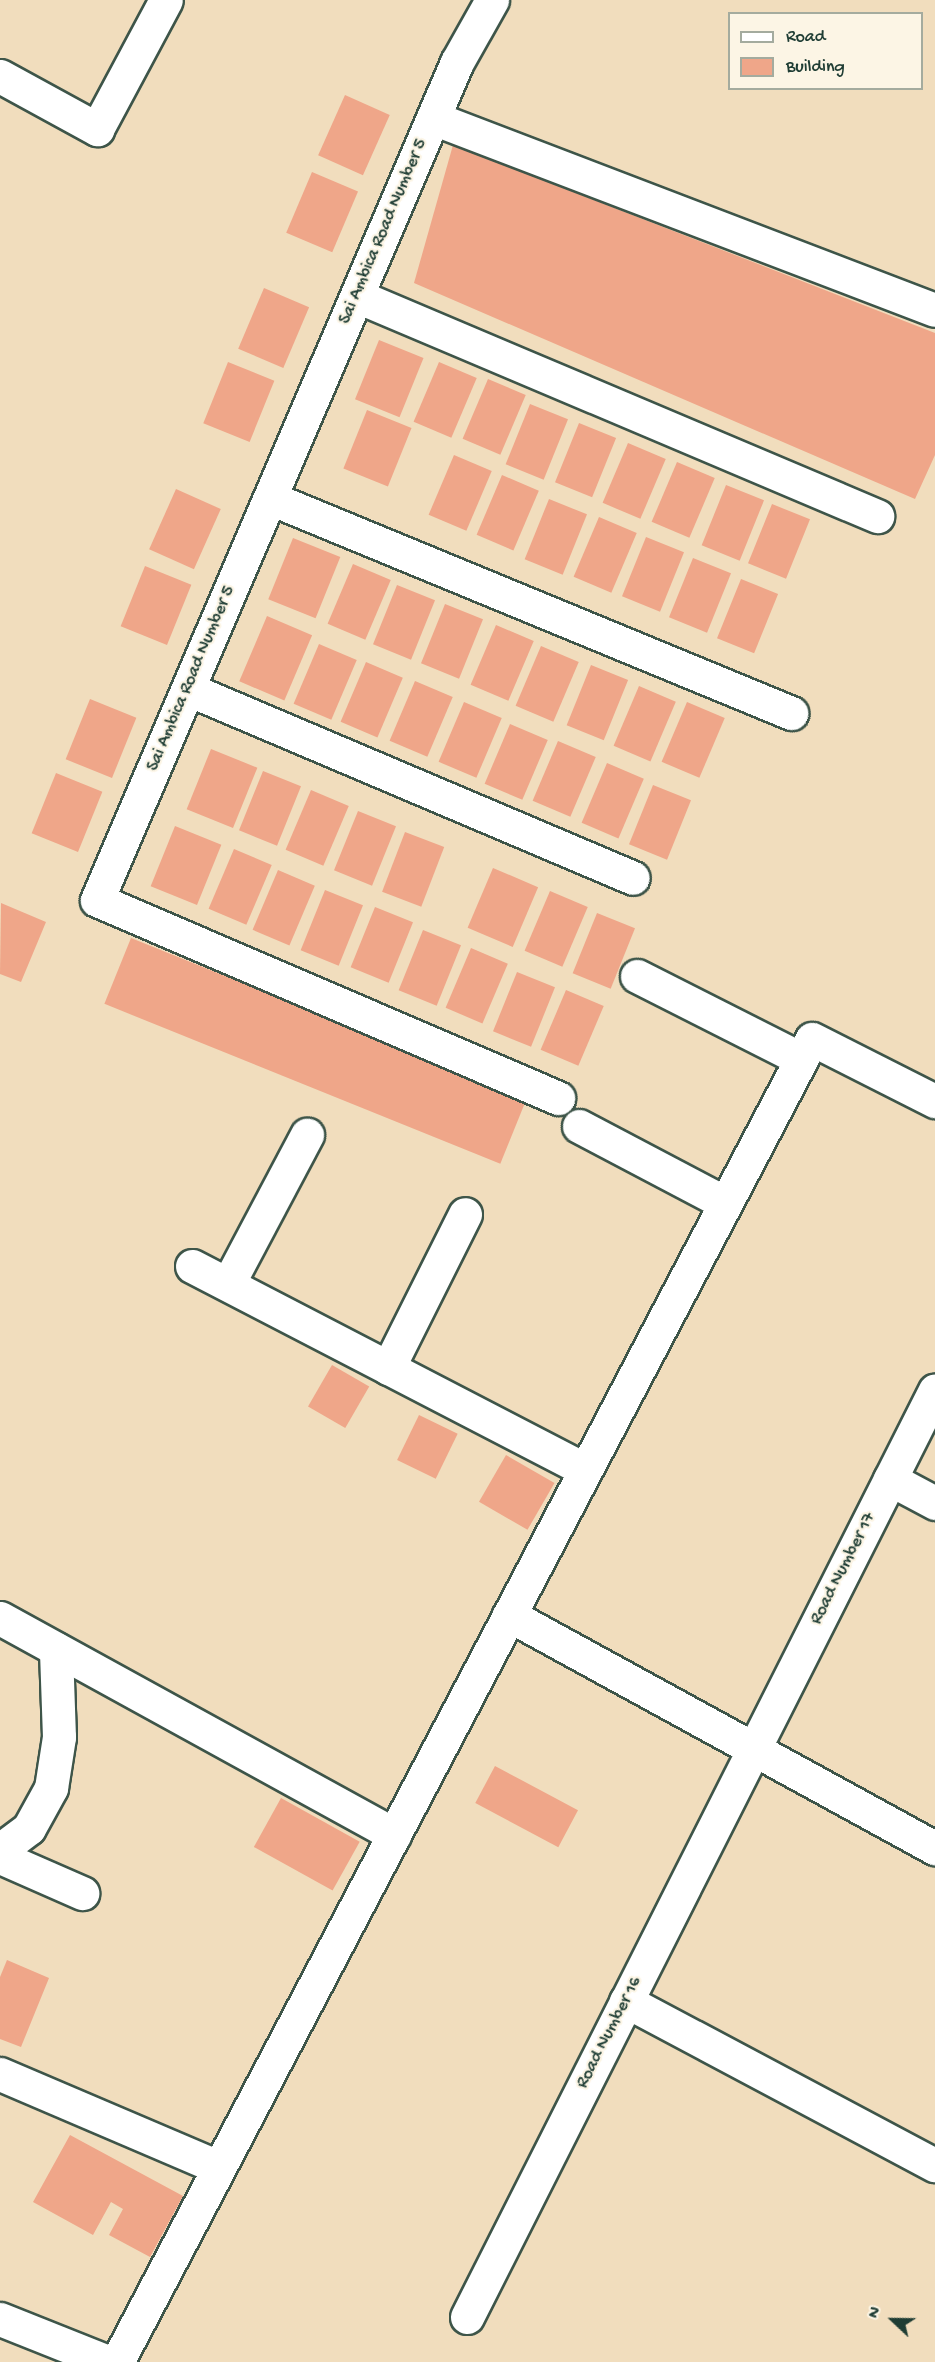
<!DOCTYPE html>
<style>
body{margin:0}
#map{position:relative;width:935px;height:2362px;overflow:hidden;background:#f1ddbd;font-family:"Gochi Hand",sans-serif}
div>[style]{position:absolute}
.building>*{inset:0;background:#efa689;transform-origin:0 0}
.roads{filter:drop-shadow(2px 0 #3e5549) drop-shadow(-2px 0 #3e5549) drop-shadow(0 2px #3e5549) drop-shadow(0 -2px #3e5549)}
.minor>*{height:33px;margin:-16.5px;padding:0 16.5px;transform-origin:16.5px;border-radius:16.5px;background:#fff}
span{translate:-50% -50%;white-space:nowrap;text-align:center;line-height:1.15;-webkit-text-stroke:4.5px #fcf5e5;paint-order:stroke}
.street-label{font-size:18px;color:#1f3d34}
.legend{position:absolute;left:728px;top:12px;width:195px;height:78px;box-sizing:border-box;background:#fcf5e5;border:2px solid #a4ab9e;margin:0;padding:8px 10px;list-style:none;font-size:18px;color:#1f3d34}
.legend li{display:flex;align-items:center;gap:12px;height:30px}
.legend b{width:30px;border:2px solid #a4ab9e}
.north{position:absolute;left:863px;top:2290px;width:60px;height:60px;-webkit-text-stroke:4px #fcf5e5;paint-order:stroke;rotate:292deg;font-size:16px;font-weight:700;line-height:24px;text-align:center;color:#1f3d34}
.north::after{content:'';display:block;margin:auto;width:21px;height:27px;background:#1f3d34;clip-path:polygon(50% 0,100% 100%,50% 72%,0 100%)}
</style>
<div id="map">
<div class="building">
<div style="left:345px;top:95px;width:49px;height:66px;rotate:24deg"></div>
<div style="clip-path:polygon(453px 145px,935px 333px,935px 455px,915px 499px,414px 283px)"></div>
<div style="left:312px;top:172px;width:50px;height:66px;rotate:23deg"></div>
<div style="left:264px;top:288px;width:49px;height:66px;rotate:23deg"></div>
<div style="left:379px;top:340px;width:48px;height:64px;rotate:22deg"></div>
<div style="left:228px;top:362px;width:50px;height:66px;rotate:22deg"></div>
<div style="left:439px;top:362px;width:41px;height:65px;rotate:23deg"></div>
<div style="left:488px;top:379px;width:41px;height:65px;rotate:23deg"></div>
<div style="left:530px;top:404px;width:41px;height:65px;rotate:22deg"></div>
<div style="left:367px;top:410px;width:48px;height:63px;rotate:22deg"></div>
<div style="left:579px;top:423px;width:40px;height:64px;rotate:22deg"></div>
<div style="left:628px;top:443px;width:41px;height:65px;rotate:23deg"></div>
<div style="left:454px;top:455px;width:41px;height:65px;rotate:23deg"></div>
<div style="left:677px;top:462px;width:41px;height:65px;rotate:23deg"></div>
<div style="left:502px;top:475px;width:40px;height:65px;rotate:23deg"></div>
<div style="left:726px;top:485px;width:41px;height:65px;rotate:22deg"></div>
<div style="left:176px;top:489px;width:49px;height:66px;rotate:24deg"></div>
<div style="left:549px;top:499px;width:41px;height:65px;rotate:22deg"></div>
<div style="left:772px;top:504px;width:41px;height:64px;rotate:22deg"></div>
<div style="left:599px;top:517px;width:41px;height:65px;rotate:23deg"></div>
<div style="left:646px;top:537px;width:41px;height:64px;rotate:22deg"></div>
<div style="left:293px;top:538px;width:51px;height:66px;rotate:22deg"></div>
<div style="left:693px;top:558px;width:41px;height:64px;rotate:22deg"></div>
<div style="left:353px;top:564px;width:41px;height:65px;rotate:23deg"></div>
<div style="left:145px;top:566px;width:50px;height:65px;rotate:22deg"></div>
<div style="left:741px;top:579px;width:40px;height:64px;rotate:22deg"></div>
<div style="left:397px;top:585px;width:41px;height:64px;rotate:22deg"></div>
<div style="left:445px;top:604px;width:41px;height:64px;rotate:22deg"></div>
<div style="left:267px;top:616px;width:49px;height:71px;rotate:23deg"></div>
<div style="left:496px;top:625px;width:41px;height:65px;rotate:23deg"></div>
<div style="left:319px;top:644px;width:41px;height:65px;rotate:23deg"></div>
<div style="left:541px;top:646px;width:41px;height:65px;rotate:23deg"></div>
<div style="left:366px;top:662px;width:40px;height:65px;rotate:23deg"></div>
<div style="left:591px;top:665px;width:40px;height:65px;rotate:22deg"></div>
<div style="left:415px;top:681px;width:41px;height:65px;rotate:23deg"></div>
<div style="left:639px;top:686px;width:40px;height:65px;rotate:23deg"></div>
<div style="left:90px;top:699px;width:50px;height:65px;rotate:22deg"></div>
<div style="left:464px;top:702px;width:41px;height:65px;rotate:23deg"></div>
<div style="left:687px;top:702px;width:41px;height:65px;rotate:23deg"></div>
<div style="left:510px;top:724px;width:41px;height:65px;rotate:23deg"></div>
<div style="left:558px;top:741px;width:41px;height:65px;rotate:23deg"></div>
<div style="left:211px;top:749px;width:50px;height:65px;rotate:22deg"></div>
<div style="left:607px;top:763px;width:40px;height:65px;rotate:23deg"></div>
<div style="left:263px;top:771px;width:41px;height:64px;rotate:22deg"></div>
<div style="left:56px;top:773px;width:50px;height:65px;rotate:22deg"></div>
<div style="left:653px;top:785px;width:41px;height:64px;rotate:22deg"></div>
<div style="left:311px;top:790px;width:41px;height:65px;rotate:23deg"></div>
<div style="left:358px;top:811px;width:41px;height:64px;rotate:22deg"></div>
<div style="left:175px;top:826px;width:50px;height:65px;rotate:22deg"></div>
<div style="left:405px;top:832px;width:42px;height:64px;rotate:21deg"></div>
<div style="left:234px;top:849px;width:41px;height:65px;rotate:23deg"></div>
<div style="left:493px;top:868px;width:49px;height:65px;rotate:23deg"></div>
<div style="left:278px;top:870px;width:40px;height:65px;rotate:23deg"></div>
<div style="left:325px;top:890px;width:41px;height:65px;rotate:22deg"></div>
<div style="left:550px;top:891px;width:41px;height:65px;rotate:23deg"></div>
<div style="clip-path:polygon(1px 903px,46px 922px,21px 982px,0 974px)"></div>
<div style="left:375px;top:907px;width:41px;height:65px;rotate:22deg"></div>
<div style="left:597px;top:913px;width:41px;height:65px;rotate:22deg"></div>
<div style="left:423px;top:930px;width:41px;height:65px;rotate:22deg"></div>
<div style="left:131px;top:938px;width:427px;height:71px;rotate:22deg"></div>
<div style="left:471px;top:948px;width:40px;height:65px;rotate:23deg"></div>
<div style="left:517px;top:972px;width:41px;height:64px;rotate:22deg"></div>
<div style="left:566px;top:990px;width:41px;height:65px;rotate:23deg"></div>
<div style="left:332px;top:1365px;width:43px;height:48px;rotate:30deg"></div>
<div style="left:419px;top:1415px;width:43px;height:50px;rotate:26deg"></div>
<div style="left:506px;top:1455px;width:56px;height:54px;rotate:30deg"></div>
<div style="left:495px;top:1766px;width:94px;height:42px;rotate:28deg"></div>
<div style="left:281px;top:1798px;width:90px;height:56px;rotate:29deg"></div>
<div style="clip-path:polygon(7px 1960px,49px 1978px,21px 2047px,0 2039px,0 1977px)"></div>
<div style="clip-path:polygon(70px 2135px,183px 2196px,150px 2257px,109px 2235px,123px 2209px,111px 2202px,93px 2235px,33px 2202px)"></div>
</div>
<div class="roads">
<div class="minor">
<div style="left:492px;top:0;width:71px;rotate:119.4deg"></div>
<div style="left:457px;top:62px;width:912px;rotate:113.25deg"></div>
<div style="left:97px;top:900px;width:502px;rotate:23.24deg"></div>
<div style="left:0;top:76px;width:111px;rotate:28.7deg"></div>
<div style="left:97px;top:129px;width:146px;rotate:-61.9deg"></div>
<div style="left:433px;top:118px;width:537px;rotate:20.93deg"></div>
<div style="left:357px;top:296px;width:565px;rotate:22.93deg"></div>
<div style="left:270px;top:498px;width:564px;rotate:22.42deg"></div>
<div style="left:188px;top:689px;width:483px;rotate:23deg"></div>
<div style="left:637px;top:976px;width:184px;rotate:26.8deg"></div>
<div style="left:579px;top:1126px;width:165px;rotate:27.8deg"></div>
<div style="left:192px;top:1266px;width:443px;rotate:27.4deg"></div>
<div style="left:228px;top:1284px;width:169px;rotate:-62.1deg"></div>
<div style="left:388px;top:1368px;width:172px;rotate:-63.4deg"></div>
<div style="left:890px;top:1479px;width:51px;rotate:28.1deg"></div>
<div style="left:509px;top:1615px;width:486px;rotate:28.7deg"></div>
<div style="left:0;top:1618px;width:450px;rotate:28.8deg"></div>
<div style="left:0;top:1850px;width:36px;rotate:-37deg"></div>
<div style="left:29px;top:1828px;width:46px;rotate:-61.2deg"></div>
<div style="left:51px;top:1788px;width:52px;rotate:-81.1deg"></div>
<div style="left:59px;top:1737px;width:88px;rotate:-92deg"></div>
<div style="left:0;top:1857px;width:90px;rotate:23.7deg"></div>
<div style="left:626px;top:2001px;width:350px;rotate:28deg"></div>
<div style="left:0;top:2074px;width:237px;rotate:23.1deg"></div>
<div style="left:467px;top:2317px;width:1038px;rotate:-63.21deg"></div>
<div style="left:0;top:2319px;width:116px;rotate:21.7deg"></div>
<div style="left:117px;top:2362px;width:1494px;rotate:-62.29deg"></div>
<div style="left:812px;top:1039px;width:138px;rotate:26.8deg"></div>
</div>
</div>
<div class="street-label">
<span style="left:384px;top:232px;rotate:-67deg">Sai Ambica Road Number 5</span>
<span style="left:192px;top:679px;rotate:-67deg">Sai Ambica Road Number 5</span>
<span style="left:844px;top:1569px;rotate:-63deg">Road Number 17</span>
<span style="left:610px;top:2033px;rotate:-63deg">Road Number 16</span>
</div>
<ul class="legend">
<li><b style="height:8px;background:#fff"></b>Road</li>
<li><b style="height:16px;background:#efa689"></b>Building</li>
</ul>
<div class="north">N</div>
</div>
